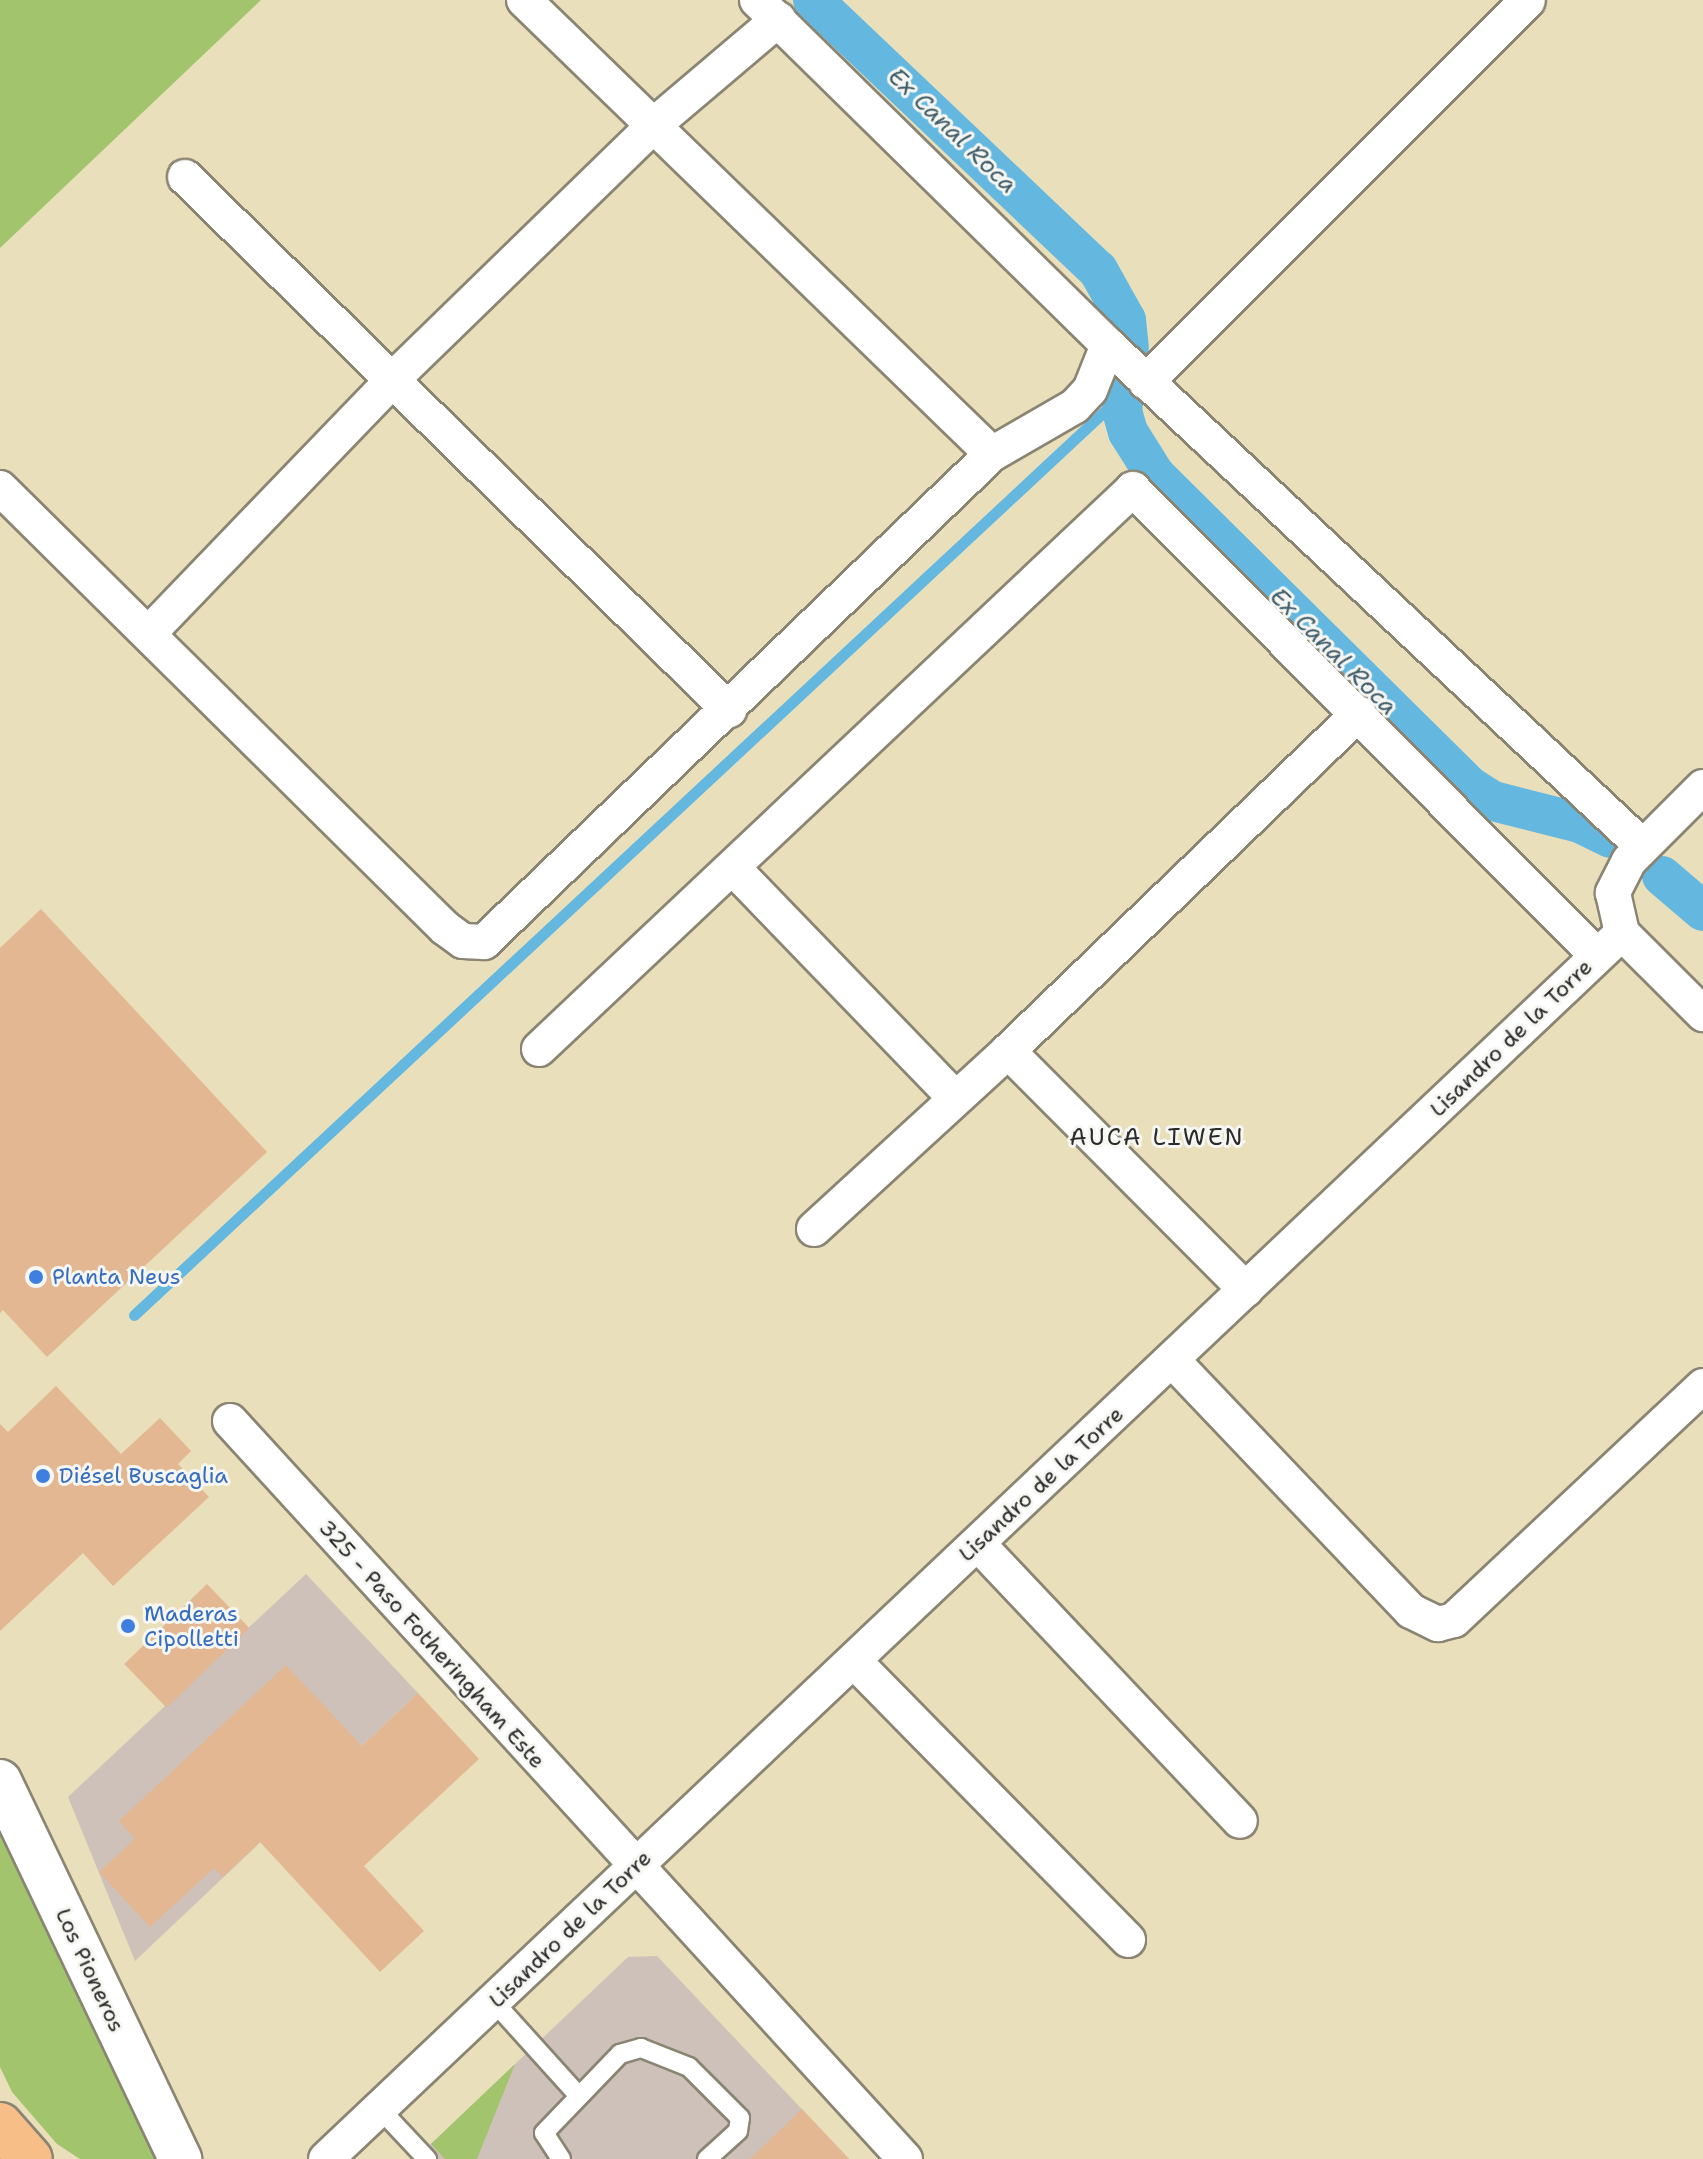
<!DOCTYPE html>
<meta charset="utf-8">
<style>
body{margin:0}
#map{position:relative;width:1703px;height:2159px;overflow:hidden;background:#eadfbb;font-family:"Shantell Sans",sans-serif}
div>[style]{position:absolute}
.industrial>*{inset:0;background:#cec1ba}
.green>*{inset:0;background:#a1c46d}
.stream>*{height:11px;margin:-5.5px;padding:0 5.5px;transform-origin:5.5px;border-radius:5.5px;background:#64b8e0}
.canal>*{height:40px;margin:-20px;padding:0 20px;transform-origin:20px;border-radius:20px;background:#64b8e0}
.building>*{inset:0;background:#e2b792;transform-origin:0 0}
.roads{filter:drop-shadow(2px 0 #8a8573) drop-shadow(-2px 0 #8a8573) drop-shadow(0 2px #8a8573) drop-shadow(0 -2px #8a8573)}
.service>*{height:18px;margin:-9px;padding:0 9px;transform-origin:9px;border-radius:9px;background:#fff}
.minor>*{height:34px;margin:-17px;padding:0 17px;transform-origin:17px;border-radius:17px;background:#fff}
.tertiary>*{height:42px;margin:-21px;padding:0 21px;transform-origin:21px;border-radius:21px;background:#fff}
.trunk>*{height:44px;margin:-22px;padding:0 22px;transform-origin:22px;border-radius:22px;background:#f7be87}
.dots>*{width:22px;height:22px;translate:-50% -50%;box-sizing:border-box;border:4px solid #f6f6f2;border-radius:50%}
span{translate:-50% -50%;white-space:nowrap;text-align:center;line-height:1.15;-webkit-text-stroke:6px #f6f6f2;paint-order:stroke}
.street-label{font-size:22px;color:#2b2b2b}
.shop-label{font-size:22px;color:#366cbe}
.left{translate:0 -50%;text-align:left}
.water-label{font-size:24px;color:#3f5c6a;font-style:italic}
.neighbourhood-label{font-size:24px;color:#2b2b2b;letter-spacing:2px}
</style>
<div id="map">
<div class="industrial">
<div style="clip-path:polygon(306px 1574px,418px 1693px,135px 1961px,68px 1797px)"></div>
<div style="clip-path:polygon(657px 1956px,849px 2159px,415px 2159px,628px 1957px)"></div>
</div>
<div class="green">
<div style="clip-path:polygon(0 0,261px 0,0 248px)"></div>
<div style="clip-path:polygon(0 1818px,160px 2159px,80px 2159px,57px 2144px,12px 2092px,0 2067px)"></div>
<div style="clip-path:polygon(515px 2064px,477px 2159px,445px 2159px,431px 2144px)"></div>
</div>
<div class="stream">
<div style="left:134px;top:1315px;width:1351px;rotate:-42.96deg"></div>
</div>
<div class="canal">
<div style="left:813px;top:0;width:393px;rotate:43.5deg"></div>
<div style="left:1098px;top:270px;width:57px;rotate:60.8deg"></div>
<div style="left:1126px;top:320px;width:27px;rotate:84deg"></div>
<div style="left:1124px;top:392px;width:19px;rotate:96deg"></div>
<div style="left:1122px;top:411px;width:22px;rotate:74deg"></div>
<div style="left:1128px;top:432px;width:51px;rotate:57.9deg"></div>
<div style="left:1155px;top:475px;width:442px;rotate:44.7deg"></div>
<div style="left:1469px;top:786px;width:28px;rotate:32deg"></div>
<div style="left:1493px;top:801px;width:90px;rotate:14.2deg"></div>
<div style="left:1580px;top:823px;width:34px;rotate:26deg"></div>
<div style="left:1662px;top:876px;width:54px;rotate:40.5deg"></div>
</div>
<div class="building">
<div style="clip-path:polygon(41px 909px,267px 1152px,47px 1357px,3px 1310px,0 1313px,0 948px)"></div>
<div style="clip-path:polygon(56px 1386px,121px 1454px,160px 1418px,191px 1451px,178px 1464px,209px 1497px,113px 1586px,83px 1553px,0 1631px,0 1424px,8px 1432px)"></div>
<div style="left:207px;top:1584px;width:61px;height:115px;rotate:46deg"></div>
<div style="clip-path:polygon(286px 1665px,362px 1746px,418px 1693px,479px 1759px,364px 1866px,424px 1931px,380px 1972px,260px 1842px,223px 1877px,214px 1868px,150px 1927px,99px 1872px,135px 1839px,119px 1821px)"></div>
<div style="clip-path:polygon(802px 2109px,849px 2159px,750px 2159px)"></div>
</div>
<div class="roads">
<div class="service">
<div style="left:494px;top:2002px;width:125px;rotate:47.9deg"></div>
<div style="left:380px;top:2109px;width:69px;rotate:46.8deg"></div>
<div style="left:561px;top:2159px;width:31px;rotate:-123deg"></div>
<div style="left:544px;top:2133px;width:110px;rotate:-46.1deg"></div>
<div style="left:620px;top:2054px;width:22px;rotate:-16deg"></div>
<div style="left:641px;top:2048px;width:52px;rotate:21.6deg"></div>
<div style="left:689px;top:2067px;width:72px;rotate:45deg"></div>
<div style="left:740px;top:2118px;width:13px;rotate:99deg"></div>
<div style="left:738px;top:2131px;width:42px;rotate:137.9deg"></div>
</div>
<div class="minor">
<div style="left:524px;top:0;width:652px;rotate:44.13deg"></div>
<div style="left:757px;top:0;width:492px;rotate:44.5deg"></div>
<div style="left:1108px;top:345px;width:732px;rotate:43.17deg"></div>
<div style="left:185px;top:177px;width:762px;rotate:44.41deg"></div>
<div style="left:1146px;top:382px;width:540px;rotate:-45deg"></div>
<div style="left:0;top:488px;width:626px;rotate:44.68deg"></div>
<div style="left:445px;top:928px;width:22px;rotate:36deg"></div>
<div style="left:463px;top:941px;width:21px;rotate:3deg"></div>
<div style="left:484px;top:942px;width:704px;rotate:-43.85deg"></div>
<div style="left:992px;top:454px;width:96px;rotate:-30deg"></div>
<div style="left:1075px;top:406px;width:22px;rotate:-47deg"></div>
<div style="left:1090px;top:390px;width:48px;rotate:-68.2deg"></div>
<div style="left:149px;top:633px;width:354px;rotate:-46.1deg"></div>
<div style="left:394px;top:378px;width:364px;rotate:-44.2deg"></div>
<div style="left:655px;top:124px;width:162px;rotate:-40.3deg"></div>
<div style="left:1703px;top:787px;width:105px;rotate:135deg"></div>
<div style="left:1629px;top:861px;width:36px;rotate:117deg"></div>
<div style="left:1613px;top:893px;width:41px;rotate:77.3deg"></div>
<div style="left:1622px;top:933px;width:115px;rotate:45deg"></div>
<div style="left:733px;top:868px;width:318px;rotate:46deg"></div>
<div style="left:539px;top:1049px;width:816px;rotate:-43.31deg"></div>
<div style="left:1133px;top:489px;width:658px;rotate:45.18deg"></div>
<div style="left:1008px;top:1051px;width:337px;rotate:45.1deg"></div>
<div style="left:814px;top:1229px;width:263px;rotate:-42.5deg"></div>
<div style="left:1008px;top:1051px;width:487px;rotate:-43.9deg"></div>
<div style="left:1172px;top:1360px;width:347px;rotate:46.4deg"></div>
<div style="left:1411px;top:1611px;width:30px;rotate:26deg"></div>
<div style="left:1438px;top:1624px;width:16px;rotate:-14deg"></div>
<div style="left:1454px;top:1620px;width:342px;rotate:-43.2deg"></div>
<div style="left:230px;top:1421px;width:1000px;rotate:47.55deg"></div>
<div style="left:978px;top:1544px;width:381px;rotate:46.6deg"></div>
<div style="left:854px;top:1661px;width:391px;rotate:45.5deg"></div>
<div style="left:326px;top:2159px;width:1784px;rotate:-43.41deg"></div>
</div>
<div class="tertiary">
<div style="left:0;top:1781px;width:419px;rotate:64.5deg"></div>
</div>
<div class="trunk">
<div style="left:0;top:2125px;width:45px;rotate:48.6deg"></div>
</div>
</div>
<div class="dots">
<div style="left:36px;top:1277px;background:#3f7fe0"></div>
<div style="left:43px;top:1476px;background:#3f7fe0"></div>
<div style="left:128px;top:1626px;background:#3f7fe0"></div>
</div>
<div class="street-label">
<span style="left:1511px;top:1038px;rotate:-44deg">Lisandro de la Torre</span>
<span style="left:1041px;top:1484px;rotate:-43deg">Lisandro de la Torre</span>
<span style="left:432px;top:1644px;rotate:48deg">325 - Paso Fotheringham Este</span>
<span style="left:570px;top:1929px;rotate:-44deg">Lisandro de la Torre</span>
<span style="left:90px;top:1970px;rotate:65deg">Los Pioneros</span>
</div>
<div class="shop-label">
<span class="left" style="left:52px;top:1277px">Planta Neus</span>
<span class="left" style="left:59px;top:1476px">Diésel Buscaglia</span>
<span class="left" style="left:144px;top:1626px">Maderas<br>Cipolletti</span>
</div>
<div class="water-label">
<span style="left:952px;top:131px;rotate:44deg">Ex Canal Roca</span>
<span style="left:1333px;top:652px;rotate:45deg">Ex Canal Roca</span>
</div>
<div class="neighbourhood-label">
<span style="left:1157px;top:1138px">AUCA LIWEN</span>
</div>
</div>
